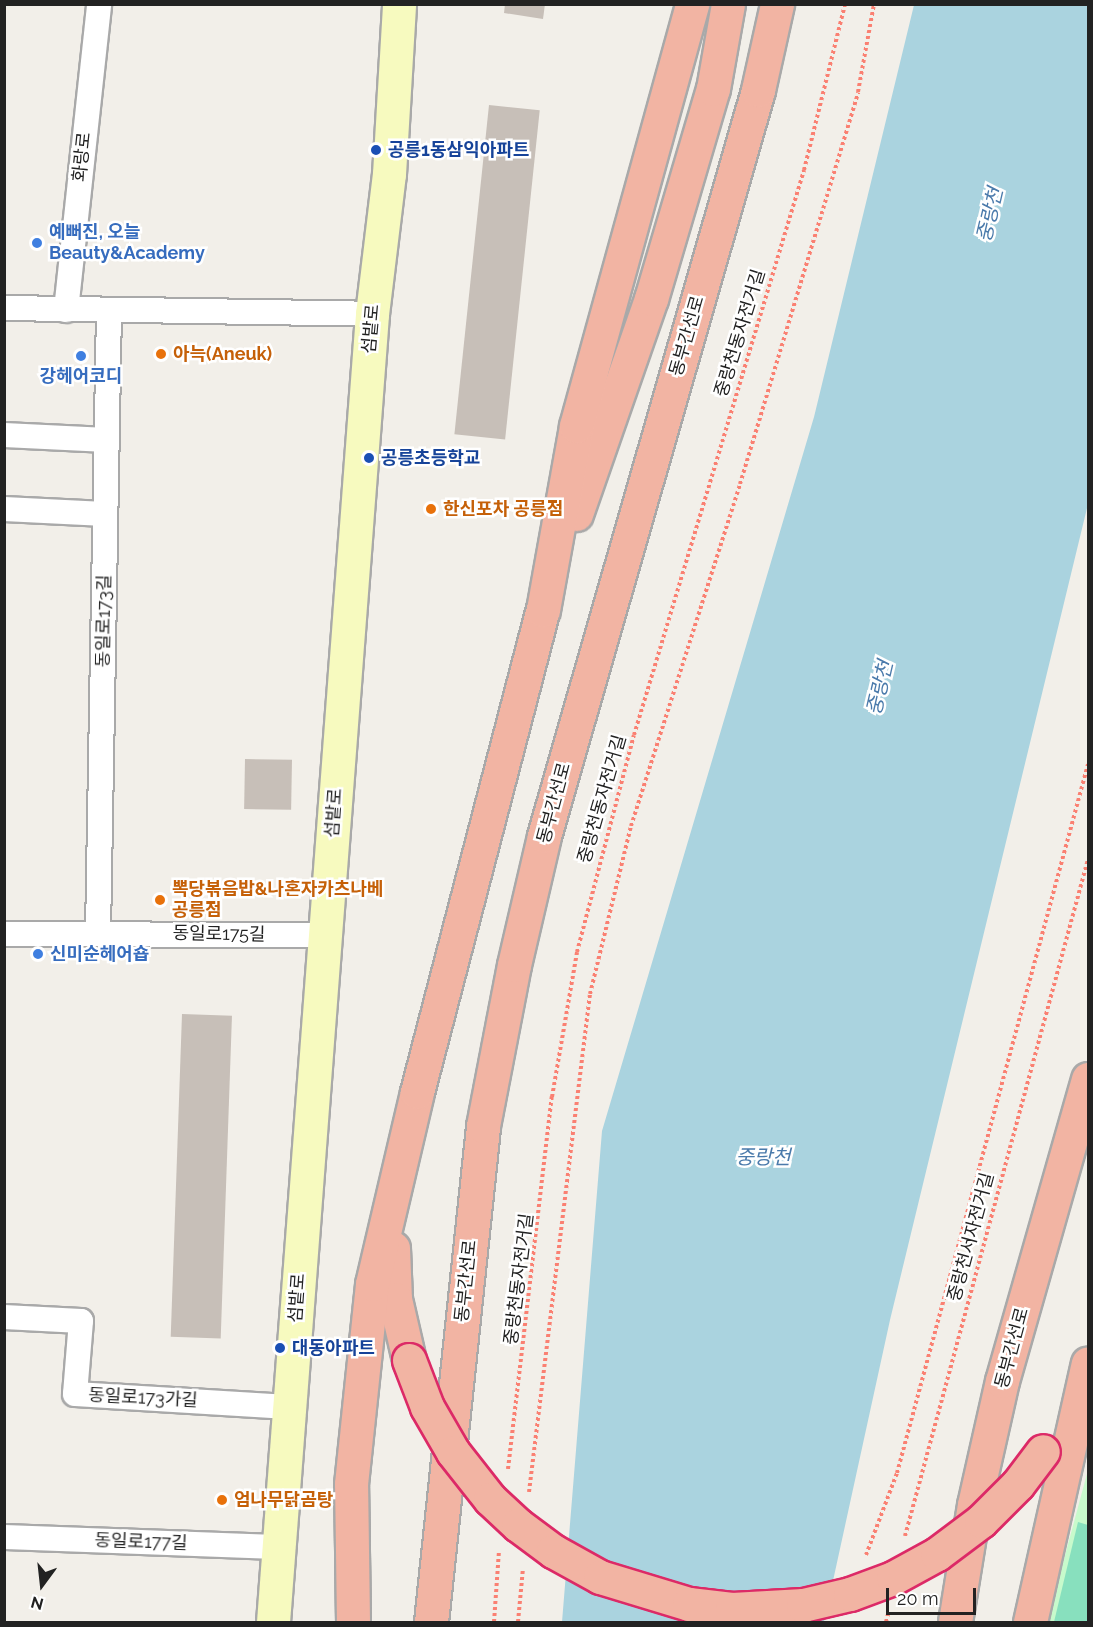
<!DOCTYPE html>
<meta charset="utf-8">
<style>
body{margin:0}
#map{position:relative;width:1093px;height:1627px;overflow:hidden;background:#f2efe9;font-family:Raleway,"Noto Sans KR",sans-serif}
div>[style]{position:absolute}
.park>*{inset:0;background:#c8facc}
.pitch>*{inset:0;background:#88e0be}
.water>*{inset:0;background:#aad3df}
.building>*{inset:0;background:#c7bfb8;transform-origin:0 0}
.path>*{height:4px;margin-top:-2px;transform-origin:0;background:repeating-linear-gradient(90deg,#fa8072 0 3px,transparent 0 6px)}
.roads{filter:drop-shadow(2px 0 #a9a9a9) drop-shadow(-2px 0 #a9a9a9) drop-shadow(0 2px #a9a9a9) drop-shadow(0 -2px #a9a9a9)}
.minor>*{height:24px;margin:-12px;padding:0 12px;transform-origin:12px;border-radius:12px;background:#fff}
.secondary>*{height:33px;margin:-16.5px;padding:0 16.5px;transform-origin:16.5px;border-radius:16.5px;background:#f7fabf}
.trunk>*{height:33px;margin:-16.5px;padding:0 16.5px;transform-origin:16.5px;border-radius:16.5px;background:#f2b4a3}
.bridges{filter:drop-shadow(2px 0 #dc2a67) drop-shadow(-2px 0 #dc2a67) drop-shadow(0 2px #dc2a67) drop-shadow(0 -2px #dc2a67)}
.trunk-bridge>*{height:33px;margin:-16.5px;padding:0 16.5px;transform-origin:16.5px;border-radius:16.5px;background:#f2b4a3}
.dots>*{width:16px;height:16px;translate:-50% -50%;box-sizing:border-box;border:3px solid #fff;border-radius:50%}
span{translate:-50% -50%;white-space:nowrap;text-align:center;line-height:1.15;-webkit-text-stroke:5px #fff;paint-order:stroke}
.transit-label{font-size:18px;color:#164399;font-weight:700}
.left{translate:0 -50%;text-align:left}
.street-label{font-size:18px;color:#222}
.shop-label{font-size:18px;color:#366cbe;font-weight:700}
.food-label{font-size:18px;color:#c56008;font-weight:700}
.water-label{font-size:20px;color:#4a7aab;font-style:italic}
.frame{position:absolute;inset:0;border:6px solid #222;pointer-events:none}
.north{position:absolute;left:12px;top:1555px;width:60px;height:60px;-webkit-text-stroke:4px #fff;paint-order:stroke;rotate:195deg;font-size:16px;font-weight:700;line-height:24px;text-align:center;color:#222}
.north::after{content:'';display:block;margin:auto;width:21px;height:27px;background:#222;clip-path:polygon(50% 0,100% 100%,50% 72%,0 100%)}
.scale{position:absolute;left:886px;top:1588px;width:90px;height:27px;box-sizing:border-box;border:3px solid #222;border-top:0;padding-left:8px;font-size:18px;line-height:21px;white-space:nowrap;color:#222;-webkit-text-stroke:4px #fff;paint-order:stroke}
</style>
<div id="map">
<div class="park">
<div style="clip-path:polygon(1088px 1470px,1088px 1622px,1047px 1622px)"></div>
</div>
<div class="pitch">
<div style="clip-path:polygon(1078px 1522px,1088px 1525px,1088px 1622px,1054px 1622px)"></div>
</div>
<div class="water">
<div style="clip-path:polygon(914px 5px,1088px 5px,1088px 504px,890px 1320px,824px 1622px,562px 1622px,602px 1131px,814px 417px)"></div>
</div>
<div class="building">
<div style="clip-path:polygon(505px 4px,545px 4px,543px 19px,504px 13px)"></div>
<div style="left:489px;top:105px;width:51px;height:331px;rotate:6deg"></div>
<div style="left:245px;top:759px;width:47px;height:50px;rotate:1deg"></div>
<div style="left:182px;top:1014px;width:50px;height:323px;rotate:2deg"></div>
</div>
<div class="path">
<div style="left:508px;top:1469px;width:375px;rotate:-83.3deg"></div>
<div style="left:552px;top:1097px;width:147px;rotate:-80.2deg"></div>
<div style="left:577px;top:952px;width:224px;rotate:-75.3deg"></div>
<div style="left:634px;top:735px;width:590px;rotate:-73.25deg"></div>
<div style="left:804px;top:170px;width:171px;rotate:-76.1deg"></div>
<div style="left:529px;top:1492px;width:502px;rotate:-83.02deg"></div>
<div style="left:590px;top:994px;width:173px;rotate:-76.3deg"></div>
<div style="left:631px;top:826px;width:359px;rotate:-72.3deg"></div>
<div style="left:740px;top:484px;width:409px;rotate:-73.2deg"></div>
<div style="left:858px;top:92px;width:89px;rotate:-79.7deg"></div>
<div style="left:905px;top:1536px;width:701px;rotate:-74.87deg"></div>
<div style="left:866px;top:1555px;width:88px;rotate:-69.3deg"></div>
<div style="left:897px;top:1473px;width:734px;rotate:-74.92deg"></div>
<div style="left:494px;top:1622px;width:71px;rotate:-86deg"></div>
<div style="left:518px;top:1622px;width:54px;rotate:-84.7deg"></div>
<div style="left:886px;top:1622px;width:8px;rotate:-76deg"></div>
</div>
<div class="roads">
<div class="minor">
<div style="left:4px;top:308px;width:368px;rotate:0.9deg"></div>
<div style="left:66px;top:310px;width:308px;rotate:-83.8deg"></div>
<div style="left:4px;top:435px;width:103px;rotate:2.8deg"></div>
<div style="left:4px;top:509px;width:101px;rotate:2.8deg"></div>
<div style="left:98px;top:933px;width:623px;rotate:-88.99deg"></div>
<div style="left:4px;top:934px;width:321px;rotate:0.2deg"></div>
<div style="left:4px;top:1317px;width:77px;rotate:3deg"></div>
<div style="left:81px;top:1321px;width:73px;rotate:94.7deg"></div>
<div style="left:75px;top:1394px;width:214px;rotate:3.5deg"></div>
<div style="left:4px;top:1537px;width:274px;rotate:2.1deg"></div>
</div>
<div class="secondary">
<div style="left:273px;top:1622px;width:1312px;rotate:-85.67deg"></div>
<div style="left:372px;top:314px;width:141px;rotate:-83.1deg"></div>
<div style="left:389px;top:174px;width:170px;rotate:-86.6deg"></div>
</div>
<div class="trunk">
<div style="left:576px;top:514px;width:228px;rotate:-70.8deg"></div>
<div style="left:651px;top:299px;width:219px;rotate:-73.6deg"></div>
<div style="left:713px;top:89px;width:86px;rotate:-80deg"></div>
<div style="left:393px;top:1248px;width:51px;rotate:87.8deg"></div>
<div style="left:395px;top:1299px;width:63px;rotate:77.1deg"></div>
<div style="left:353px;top:1622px;width:138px;rotate:-90.8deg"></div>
<div style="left:351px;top:1484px;width:201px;rotate:-84deg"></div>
<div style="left:372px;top:1284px;width:197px;rotate:-76.8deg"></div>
<div style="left:417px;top:1092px;width:498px;rotate:-75.4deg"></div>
<div style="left:543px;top:610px;width:187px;rotate:-79.8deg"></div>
<div style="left:576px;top:426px;width:438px;rotate:-74.6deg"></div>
<div style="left:431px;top:1622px;width:499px;rotate:-84deg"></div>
<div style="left:483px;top:1126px;width:164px;rotate:-79.1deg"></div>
<div style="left:514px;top:965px;width:132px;rotate:-76.9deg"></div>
<div style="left:544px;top:836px;width:776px;rotate:-73.99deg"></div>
<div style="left:758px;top:90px;width:88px;rotate:-77.5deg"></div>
<div style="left:955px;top:1622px;width:119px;rotate:-80.8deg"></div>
<div style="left:974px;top:1505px;width:127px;rotate:-77.3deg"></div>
<div style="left:1002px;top:1381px;width:314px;rotate:-74.1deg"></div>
<div style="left:1030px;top:1622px;width:265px;rotate:-77.4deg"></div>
</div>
</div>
<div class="bridges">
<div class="trunk-bridge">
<div style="left:409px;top:1360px;width:50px;rotate:69deg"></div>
<div style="left:427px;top:1407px;width:52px;rotate:60deg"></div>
<div style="left:453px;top:1452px;width:60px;rotate:51.8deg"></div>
<div style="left:490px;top:1499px;width:38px;rotate:43deg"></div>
<div style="left:518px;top:1525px;width:44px;rotate:36.6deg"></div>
<div style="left:553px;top:1551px;width:54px;rotate:29deg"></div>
<div style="left:600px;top:1577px;width:93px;rotate:16.9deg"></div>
<div style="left:689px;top:1604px;width:43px;rotate:6.6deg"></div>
<div style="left:732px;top:1609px;width:71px;rotate:-3.2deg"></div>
<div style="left:803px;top:1605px;width:48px;rotate:-13.2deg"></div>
<div style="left:850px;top:1594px;width:46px;rotate:-20.4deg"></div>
<div style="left:893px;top:1578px;width:50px;rotate:-28.6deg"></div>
<div style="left:937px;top:1554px;width:55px;rotate:-36.9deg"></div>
<div style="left:981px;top:1521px;width:52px;rotate:-45deg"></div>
<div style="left:1018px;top:1484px;width:41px;rotate:-52.9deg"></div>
</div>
</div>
<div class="dots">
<div style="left:376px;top:150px;background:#1a4fb4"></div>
<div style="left:37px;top:243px;background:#3f7fe0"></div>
<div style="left:161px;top:354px;background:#e8710a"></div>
<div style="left:81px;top:356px;background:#3f7fe0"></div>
<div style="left:369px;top:458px;background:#1a4fb4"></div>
<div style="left:431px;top:509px;background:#e8710a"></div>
<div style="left:160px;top:900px;background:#e8710a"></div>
<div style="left:38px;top:954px;background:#3f7fe0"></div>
<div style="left:280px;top:1348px;background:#1a4fb4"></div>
<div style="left:222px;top:1500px;background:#e8710a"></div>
</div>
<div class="transit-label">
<span class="left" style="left:388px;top:150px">공릉1동삼익아파트</span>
<span class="left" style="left:381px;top:458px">공릉초등학교</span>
<span class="left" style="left:292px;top:1348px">대동아파트</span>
</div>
<div class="street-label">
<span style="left:82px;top:157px;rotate:-84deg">화랑로</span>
<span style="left:371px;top:329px;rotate:-85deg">섬밭로</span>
<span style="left:740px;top:333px;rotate:-73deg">중랑천동자전거길</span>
<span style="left:687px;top:336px;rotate:-74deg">동부간선로</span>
<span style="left:104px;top:621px;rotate:-89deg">동일로173길</span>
<span style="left:602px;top:799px;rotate:-74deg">중랑천동자전거길</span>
<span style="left:554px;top:803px;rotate:-75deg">동부간선로</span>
<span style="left:334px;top:813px;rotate:-86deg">섬밭로</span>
<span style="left:219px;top:934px;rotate:1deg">동일로175길</span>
<span style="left:971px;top:1237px;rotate:-75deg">중랑천서자전거길</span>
<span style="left:519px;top:1279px;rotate:-83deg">중랑천동자전거길</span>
<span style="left:466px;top:1281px;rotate:-84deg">동부간선로</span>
<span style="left:297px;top:1298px;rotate:-86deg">섬밭로</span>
<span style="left:1012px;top:1348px;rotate:-75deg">동부간선로</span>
<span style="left:143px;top:1398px;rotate:3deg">동일로173가길</span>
<span style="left:141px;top:1542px;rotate:2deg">동일로177길</span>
</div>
<div class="shop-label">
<span class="left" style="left:49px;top:243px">예뻐진, 오늘<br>Beauty&amp;Academy</span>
<span style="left:81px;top:376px">강헤어코디</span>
<span class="left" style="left:50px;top:954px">신미순헤어숍</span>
</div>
<div class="food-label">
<span class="left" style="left:173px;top:354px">아늑(Aneuk)</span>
<span class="left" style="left:443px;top:509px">한신포차 공릉점</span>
<span class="left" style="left:172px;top:900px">뽁당볶음밥&amp;나혼자카츠나베<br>공릉점</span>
<span class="left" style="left:234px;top:1500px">엄나무닭곰탕</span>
</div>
<div class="water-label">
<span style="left:990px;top:215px;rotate:-77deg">중랑천</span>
<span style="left:880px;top:688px;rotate:-77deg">중랑천</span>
<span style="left:763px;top:1157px">중랑천</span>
</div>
<div class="frame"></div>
<div class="north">N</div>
<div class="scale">20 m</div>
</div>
